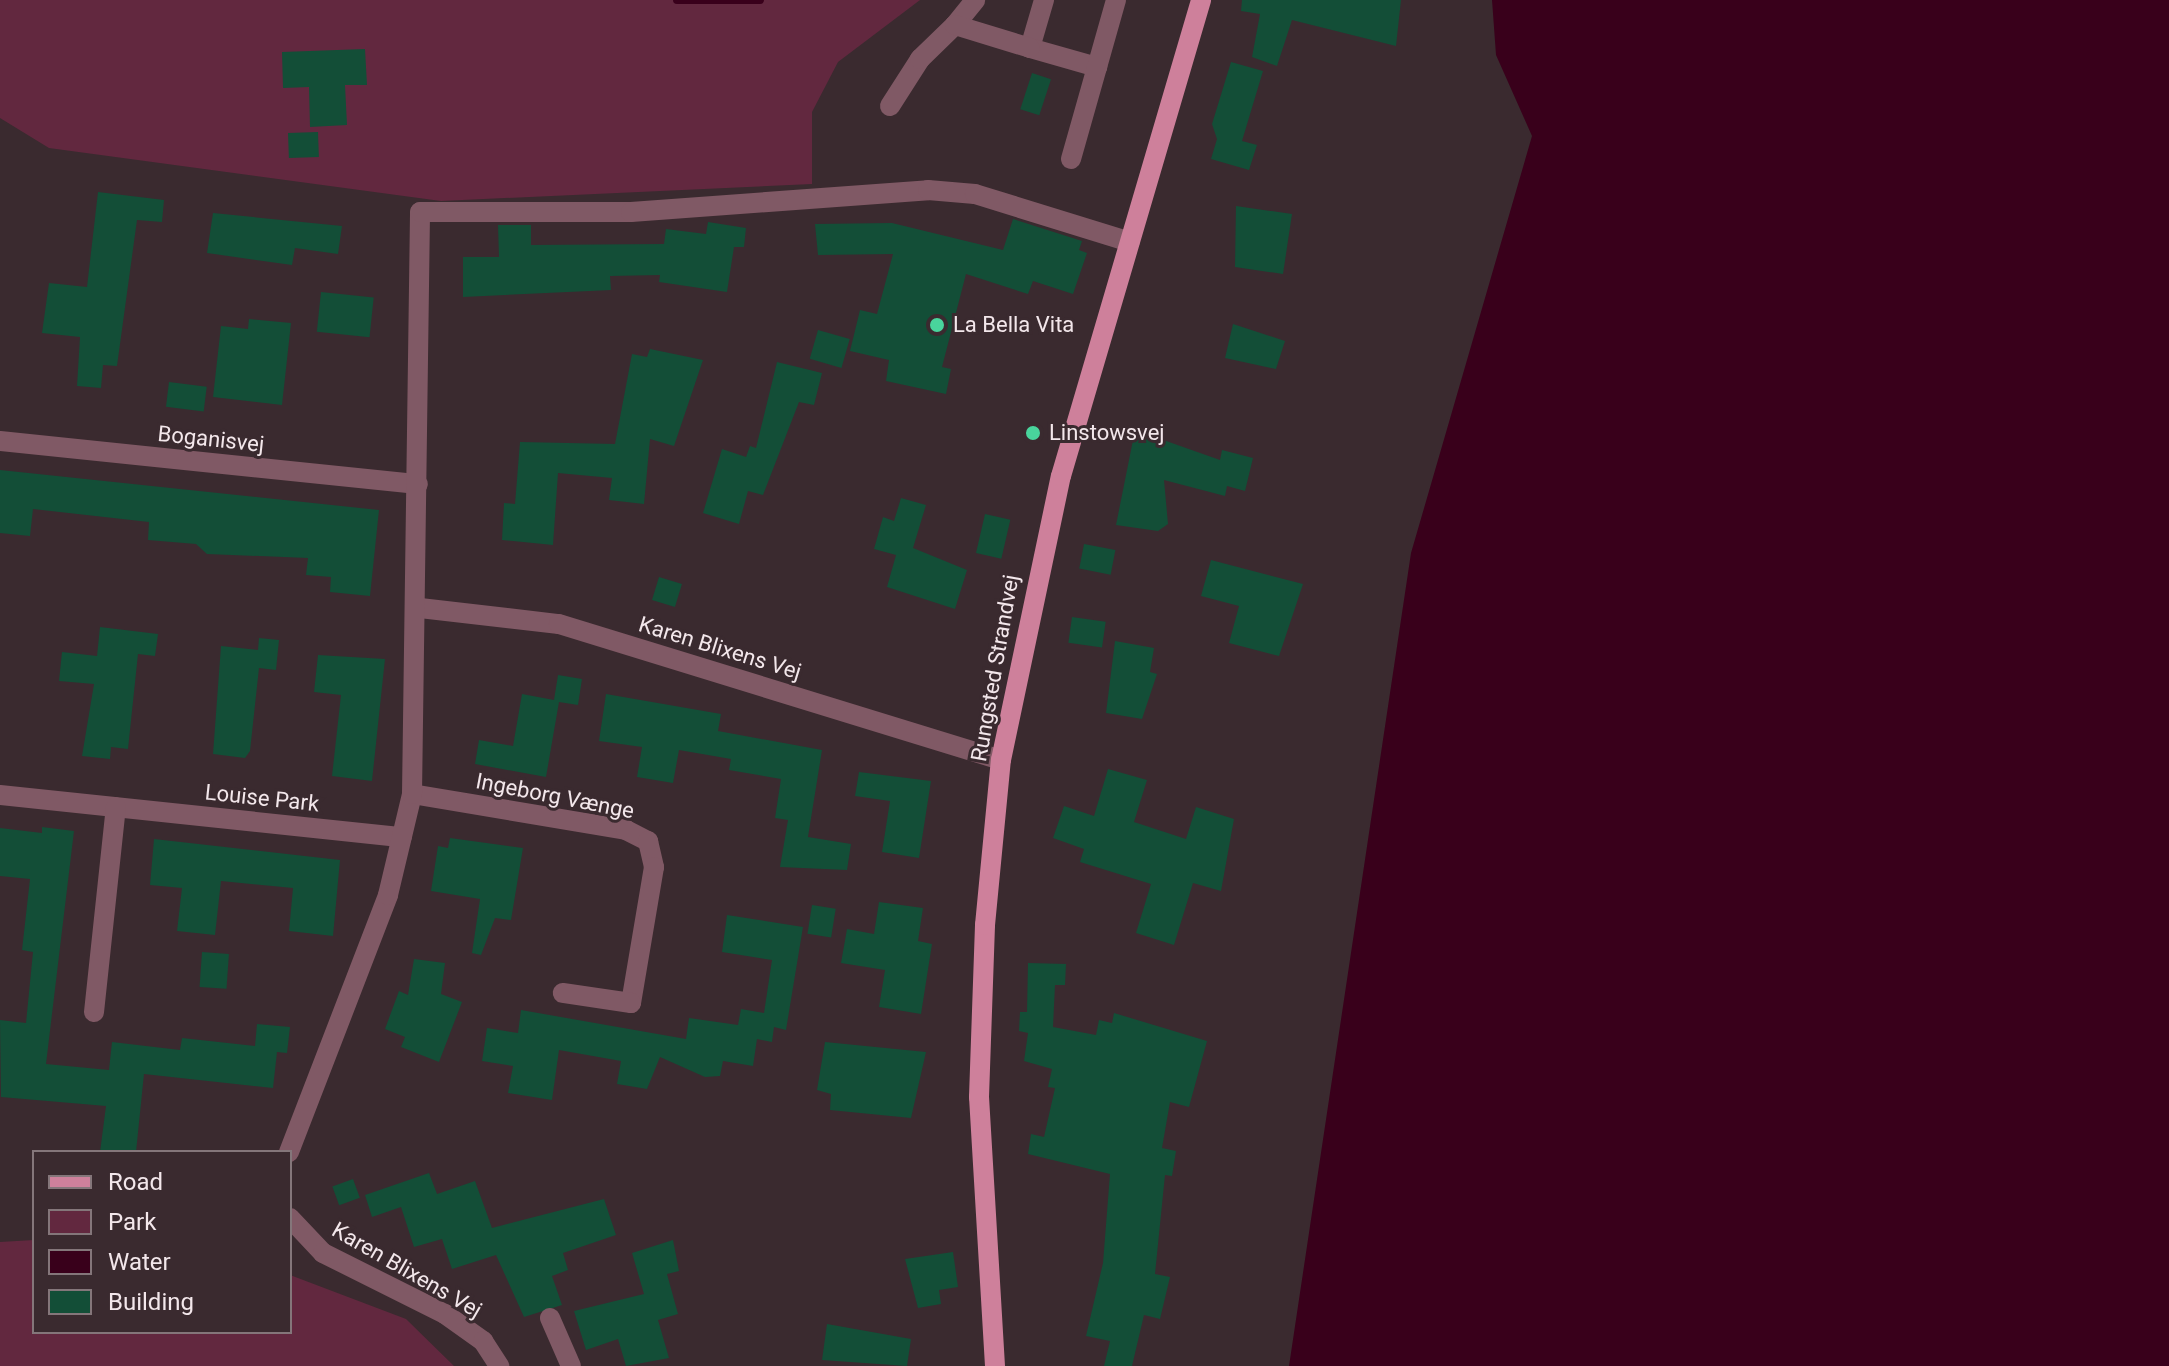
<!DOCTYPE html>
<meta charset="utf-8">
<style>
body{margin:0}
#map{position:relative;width:2169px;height:1366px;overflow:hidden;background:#3a2a2f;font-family:Roboto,sans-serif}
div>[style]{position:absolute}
.green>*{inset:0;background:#62283f}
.water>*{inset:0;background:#39001b}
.stream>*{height:8px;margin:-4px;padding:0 4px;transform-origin:4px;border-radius:4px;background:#39001b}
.building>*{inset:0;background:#134e37;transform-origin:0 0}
.minor>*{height:20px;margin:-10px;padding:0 10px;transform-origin:10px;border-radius:10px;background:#805965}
.major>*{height:20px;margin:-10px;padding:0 10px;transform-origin:10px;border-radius:10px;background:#ce809b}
.dots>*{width:22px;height:22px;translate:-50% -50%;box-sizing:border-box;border:4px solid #3a2a2f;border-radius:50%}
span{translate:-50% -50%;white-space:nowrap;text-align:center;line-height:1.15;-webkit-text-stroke:6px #3a2a2f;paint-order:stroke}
.poi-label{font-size:22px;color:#f3e7eb}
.left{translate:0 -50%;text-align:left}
.street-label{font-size:22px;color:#f3e7eb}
.legend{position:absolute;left:32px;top:1150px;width:260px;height:184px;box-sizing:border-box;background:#3a2a2f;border:2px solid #84767a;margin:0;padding:10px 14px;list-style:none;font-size:24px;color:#f3e7eb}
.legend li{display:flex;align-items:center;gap:16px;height:40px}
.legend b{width:40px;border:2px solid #84767a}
</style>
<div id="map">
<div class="green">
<div style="clip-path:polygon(0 0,920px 0,838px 62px,812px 112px,812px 184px,441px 201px,49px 148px,0 118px)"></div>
<div style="clip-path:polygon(34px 1240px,34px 1332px,290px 1332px,290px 1275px,406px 1319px,454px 1366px,0 1366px,0 1242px)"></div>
</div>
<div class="water">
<div style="clip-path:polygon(1492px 0,2169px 0,2169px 1366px,1289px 1366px,1411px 553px,1532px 136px,1496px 55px)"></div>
</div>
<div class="stream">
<div style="left:677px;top:0;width:83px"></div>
</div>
<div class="building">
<div style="clip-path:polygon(1242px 0,1401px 0,1396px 46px,1292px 20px,1277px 66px,1252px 57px,1260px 14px,1241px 11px)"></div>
<div style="clip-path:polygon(365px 49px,367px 85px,345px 85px,347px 125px,310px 127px,309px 87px,283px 88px,282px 52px)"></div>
<div style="clip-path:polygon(1231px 62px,1263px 71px,1242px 141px,1257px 145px,1249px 170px,1211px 159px,1217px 139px,1212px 124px)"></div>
<div style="left:1032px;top:73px;width:20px;height:38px;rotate:18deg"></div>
<div style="left:318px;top:132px;width:25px;height:30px;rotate:88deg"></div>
<div style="clip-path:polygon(98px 192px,164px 200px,162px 222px,137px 220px,117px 366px,103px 365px,101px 388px,77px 386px,80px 337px,42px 333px,49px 283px,87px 287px)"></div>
<div style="clip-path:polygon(1236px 206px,1292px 214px,1283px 274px,1235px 267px)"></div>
<div style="clip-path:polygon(213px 213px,342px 226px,338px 254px,295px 248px,292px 265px,207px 253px)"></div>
<div style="clip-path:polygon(1013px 219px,1082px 241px,1079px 250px,1087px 253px,1073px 294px,1033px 281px,1028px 294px,966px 274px,942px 367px,951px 369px,946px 394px,886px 381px,889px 360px,850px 351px,860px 310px,877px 314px,893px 254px,818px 255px,815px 224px,892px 223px,1003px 250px)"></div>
<div style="clip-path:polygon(708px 222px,746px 228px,744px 247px,734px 247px,727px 292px,659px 282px,660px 275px,610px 276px,611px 290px,463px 297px,463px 257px,499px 257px,498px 225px,531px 225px,531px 245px,664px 244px,666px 229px,706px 234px)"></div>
<div style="left:321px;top:292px;width:53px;height:40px;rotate:6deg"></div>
<div style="clip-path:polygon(249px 319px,291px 323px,282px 405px,213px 397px,221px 326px,248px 329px)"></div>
<div style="clip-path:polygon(1233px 324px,1285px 341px,1276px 369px,1225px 358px)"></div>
<div style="left:818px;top:330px;width:33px;height:30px;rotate:16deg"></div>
<div style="clip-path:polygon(650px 349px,703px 360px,674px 446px,650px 439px,644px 504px,609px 500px,612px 478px,558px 473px,553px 545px,502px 540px,504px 503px,515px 504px,520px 442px,615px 444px,632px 354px,647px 357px)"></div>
<div style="clip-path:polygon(777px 362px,822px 373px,814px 405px,799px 402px,763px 495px,748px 491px,739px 524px,703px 513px,722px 449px,746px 457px,750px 446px,756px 448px)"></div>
<div style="left:169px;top:382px;width:38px;height:25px;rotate:7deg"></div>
<div style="clip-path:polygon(1135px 430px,1220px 460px,1222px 450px,1253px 458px,1245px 491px,1227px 486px,1225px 496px,1164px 480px,1168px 524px,1158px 531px,1116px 525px)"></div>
<div style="clip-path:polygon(0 470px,379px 510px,370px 596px,330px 592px,331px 577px,306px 575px,308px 558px,207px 554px,196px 544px,148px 540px,149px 522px,33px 509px,30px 536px,0 533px)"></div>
<div style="clip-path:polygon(901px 498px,926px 505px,913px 548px,967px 570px,955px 609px,887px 587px,896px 555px,874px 549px,883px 517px,894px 521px)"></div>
<div style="left:985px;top:514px;width:26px;height:40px;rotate:13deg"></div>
<div style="left:1084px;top:544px;width:32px;height:25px;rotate:11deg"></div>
<div style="clip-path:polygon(1211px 560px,1303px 584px,1279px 656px,1229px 643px,1239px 606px,1201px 596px)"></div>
<div style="left:659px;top:577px;width:24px;height:24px;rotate:17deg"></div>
<div style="left:1072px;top:617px;width:34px;height:26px;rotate:8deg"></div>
<div style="clip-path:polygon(100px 627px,158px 634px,155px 656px,138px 654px,128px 749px,111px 747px,110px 759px,82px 756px,94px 684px,59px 681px,62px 652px,97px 656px)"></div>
<div style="clip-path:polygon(259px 638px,279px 640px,276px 670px,259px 668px,250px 751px,245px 758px,213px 754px,221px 646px,258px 650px)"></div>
<div style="clip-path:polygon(1115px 641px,1154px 648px,1150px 672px,1157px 674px,1142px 719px,1106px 713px)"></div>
<div style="clip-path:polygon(318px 655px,385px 659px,372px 781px,332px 776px,341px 695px,314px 692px)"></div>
<div style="clip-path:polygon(558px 675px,582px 679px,578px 705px,559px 702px,546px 777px,475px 764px,479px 740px,513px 746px,522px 694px,554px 700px)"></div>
<div style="clip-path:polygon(606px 694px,721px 714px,718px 731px,822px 750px,808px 837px,851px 844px,847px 870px,780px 867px,788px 820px,775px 818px,781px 779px,729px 770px,731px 759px,679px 750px,673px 783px,637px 777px,642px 747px,599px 741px)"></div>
<div style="clip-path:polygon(1108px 769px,1147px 780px,1134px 822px,1186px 839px,1196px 807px,1234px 819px,1221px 891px,1193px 883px,1174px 945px,1136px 933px,1151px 884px,1080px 862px,1084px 849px,1053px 838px,1064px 806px,1094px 816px)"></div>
<div style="clip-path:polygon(859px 772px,931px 781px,919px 858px,882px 852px,890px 801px,855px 796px)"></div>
<div style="clip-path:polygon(42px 827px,74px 831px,46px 1064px,109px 1070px,112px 1042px,180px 1050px,182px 1038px,255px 1046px,257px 1024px,290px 1027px,287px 1053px,277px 1052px,273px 1088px,144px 1074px,136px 1152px,100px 1152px,106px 1106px,1px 1097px,0 1020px,26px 1023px,33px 952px,22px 950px,30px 879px,0 876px,0 828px,42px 833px)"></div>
<div style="clip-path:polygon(450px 838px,523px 848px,511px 920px,495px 918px,481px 955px,472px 953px,480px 899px,431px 891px,438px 846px,448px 848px)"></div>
<div style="clip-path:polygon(154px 839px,340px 860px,333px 936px,289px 931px,293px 888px,221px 881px,215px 935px,177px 931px,182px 888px,150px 885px)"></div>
<div style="clip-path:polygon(879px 902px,923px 908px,918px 941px,932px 944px,921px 1014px,879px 1007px,885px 970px,841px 963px,847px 929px,874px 934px)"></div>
<div style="left:812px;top:905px;width:24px;height:29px;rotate:9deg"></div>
<div style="clip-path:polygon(727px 915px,803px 927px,786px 1030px,774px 1027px,772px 1042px,757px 1039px,753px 1066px,723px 1061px,720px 1076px,705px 1077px,660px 1057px,647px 1089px,617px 1084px,621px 1061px,559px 1050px,552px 1100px,508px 1093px,513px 1066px,482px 1061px,487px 1028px,518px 1033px,521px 1010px,686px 1039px,689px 1018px,738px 1025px,741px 1009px,764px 1013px,772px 960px,722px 952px)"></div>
<div style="left:202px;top:952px;width:27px;height:35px;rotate:4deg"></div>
<div style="clip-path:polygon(414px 959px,445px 963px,441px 994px,462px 1002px,439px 1062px,401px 1047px,405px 1037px,385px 1029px,399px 991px,408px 995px)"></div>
<div style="clip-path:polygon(1028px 963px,1066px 964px,1065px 985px,1055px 985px,1053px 1027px,1096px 1035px,1099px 1020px,1112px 1023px,1114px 1013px,1207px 1041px,1189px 1107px,1170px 1102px,1162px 1148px,1176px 1151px,1172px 1176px,1165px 1175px,1155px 1274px,1170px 1277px,1160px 1319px,1144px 1315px,1132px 1366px,1104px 1366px,1110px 1341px,1086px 1336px,1103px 1263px,1110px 1174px,1028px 1154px,1031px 1134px,1044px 1137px,1055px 1088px,1048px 1087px,1052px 1069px,1024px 1061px,1028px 1033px,1019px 1031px,1020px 1012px,1027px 1012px)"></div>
<div style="clip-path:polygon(825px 1042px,926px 1052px,911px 1118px,830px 1110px,831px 1094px,817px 1090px)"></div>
<div style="clip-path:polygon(429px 1173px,437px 1194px,475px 1181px,492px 1228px,604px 1199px,616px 1235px,563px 1253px,568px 1270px,552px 1276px,562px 1305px,524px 1317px,496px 1255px,452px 1269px,442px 1239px,414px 1247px,401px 1207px,372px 1217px,365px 1195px)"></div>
<div style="left:353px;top:1179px;width:20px;height:22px;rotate:70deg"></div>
<div style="clip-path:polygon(673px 1240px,679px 1271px,667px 1274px,678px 1314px,658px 1320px,669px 1358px,626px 1366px,618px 1339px,586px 1350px,574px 1311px,644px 1294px,632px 1253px)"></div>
<div style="clip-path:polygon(953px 1252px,958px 1287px,939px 1290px,941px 1304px,918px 1308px,905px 1259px)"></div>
<div style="clip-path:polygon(827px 1324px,911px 1339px,907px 1366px,822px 1360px)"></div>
</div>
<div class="minor">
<div style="left:1044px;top:0;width:50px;rotate:106.3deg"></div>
<div style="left:1030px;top:48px;width:70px;rotate:15.8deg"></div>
<div style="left:955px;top:25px;width:32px;rotate:-51deg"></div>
<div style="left:890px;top:106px;width:56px;rotate:-57.4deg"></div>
<div style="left:920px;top:59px;width:49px;rotate:-44.2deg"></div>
<div style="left:955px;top:25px;width:78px;rotate:17deg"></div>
<div style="left:1071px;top:159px;width:165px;rotate:-74.2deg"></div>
<div style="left:0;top:441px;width:420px;rotate:5.9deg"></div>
<div style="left:420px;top:608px;width:140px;rotate:6.6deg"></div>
<div style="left:559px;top:624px;width:462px;rotate:17.1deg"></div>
<div style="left:412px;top:794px;width:217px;rotate:9.5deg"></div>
<div style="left:626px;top:830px;width:25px;rotate:27deg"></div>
<div style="left:648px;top:841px;width:27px;rotate:77deg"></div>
<div style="left:654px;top:867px;width:138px;rotate:99.6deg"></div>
<div style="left:631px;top:1003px;width:69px;rotate:-171.6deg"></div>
<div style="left:0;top:795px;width:404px;rotate:6deg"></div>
<div style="left:94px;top:1012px;width:206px;rotate:-83.9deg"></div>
<div style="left:289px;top:1152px;width:275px;rotate:-68.9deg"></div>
<div style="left:388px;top:895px;width:104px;rotate:-76.6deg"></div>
<div style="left:412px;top:794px;width:582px;rotate:-89.21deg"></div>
<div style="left:420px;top:212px;width:211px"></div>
<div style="left:631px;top:212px;width:298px;rotate:-4.2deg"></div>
<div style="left:928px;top:190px;width:47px;rotate:4.9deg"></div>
<div style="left:975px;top:194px;width:162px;rotate:17.2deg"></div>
<div style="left:290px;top:1218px;width:48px;rotate:46.7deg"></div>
<div style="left:323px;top:1253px;width:136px;rotate:26.6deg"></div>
<div style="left:445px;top:1314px;width:47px;rotate:35.4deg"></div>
<div style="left:483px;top:1341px;width:30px;rotate:57deg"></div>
<div style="left:550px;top:1318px;width:52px;rotate:66.4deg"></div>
</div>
<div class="major">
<div style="left:995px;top:1366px;width:269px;rotate:-93.4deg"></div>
<div style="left:979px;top:1097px;width:172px;rotate:-88deg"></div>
<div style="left:985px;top:925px;width:166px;rotate:-84.5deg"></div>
<div style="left:1001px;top:760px;width:290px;rotate:-78.1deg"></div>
<div style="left:1061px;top:476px;width:496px;rotate:-73.6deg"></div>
</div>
<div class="dots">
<div style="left:937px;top:325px;background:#49d49c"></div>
<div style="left:1033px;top:433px;background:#49d49c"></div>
</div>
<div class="poi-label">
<span class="left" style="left:953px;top:325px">La Bella Vita</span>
<span class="left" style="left:1049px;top:433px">Linstowsvej</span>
</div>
<div class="street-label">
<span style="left:211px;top:439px;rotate:6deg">Boganisvej</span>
<span style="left:720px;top:648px;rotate:17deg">Karen Blixens Vej</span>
<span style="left:995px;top:668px;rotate:-80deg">Rungsted Strandvej</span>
<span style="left:555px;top:796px;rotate:11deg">Ingeborg Vænge</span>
<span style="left:262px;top:798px;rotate:6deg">Louise Park</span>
<span style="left:407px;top:1270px;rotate:30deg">Karen Blixens Vej</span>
</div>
<ul class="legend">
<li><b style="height:10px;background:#ce809b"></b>Road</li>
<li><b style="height:22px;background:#62283f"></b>Park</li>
<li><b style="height:22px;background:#39001b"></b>Water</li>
<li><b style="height:22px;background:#134e37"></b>Building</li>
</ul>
</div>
